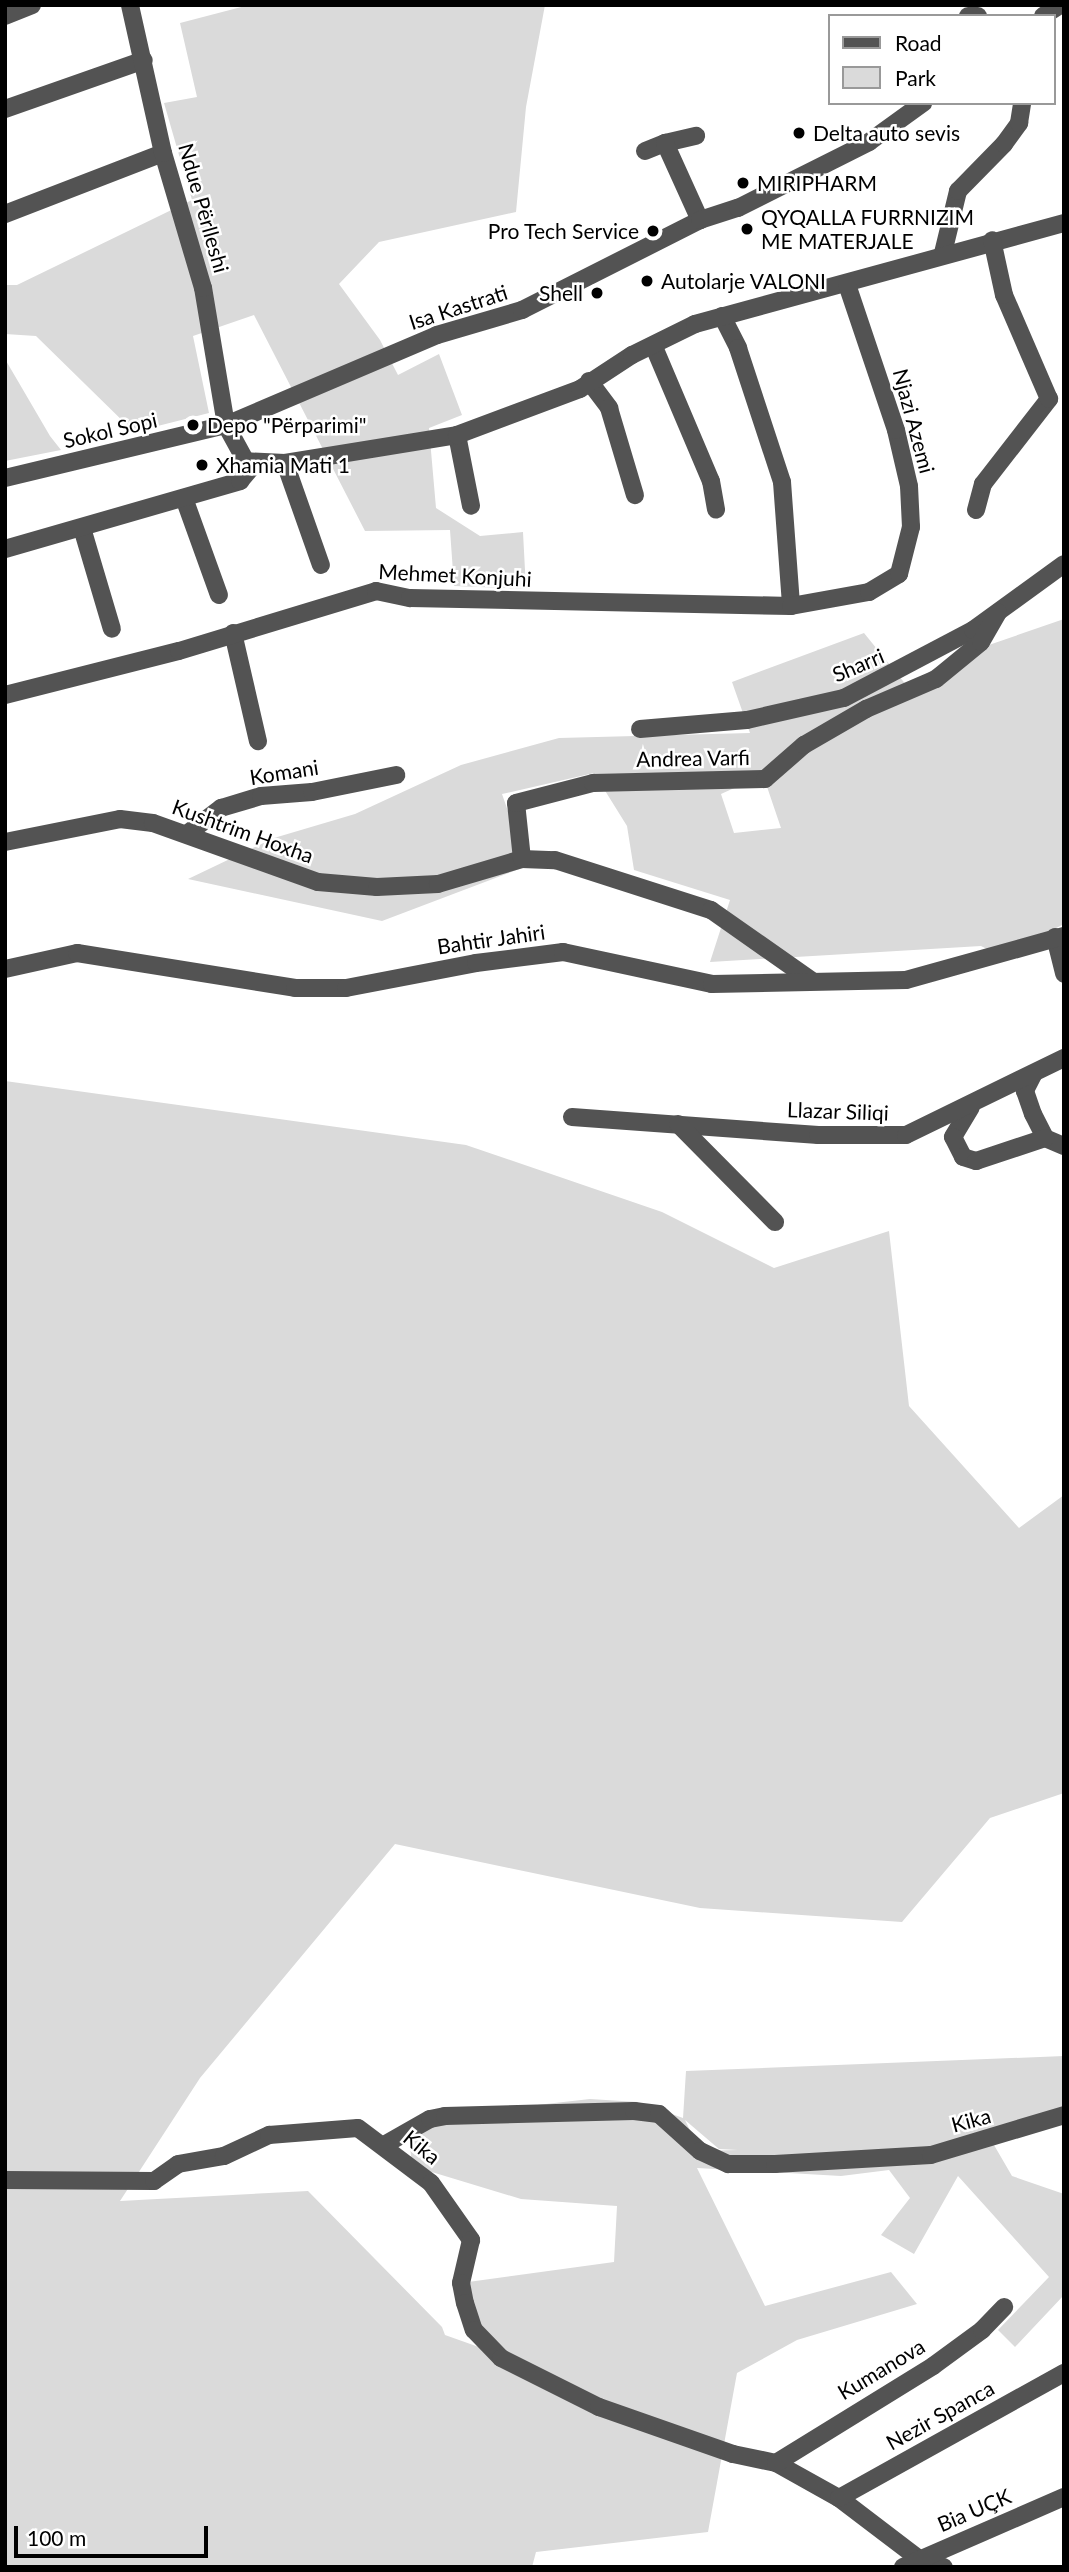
<!DOCTYPE html>
<meta charset="utf-8">
<style>
body{margin:0}
#map{position:relative;width:1069px;height:2572px;overflow:hidden;background:#fff;font-family:Lato,sans-serif}
div>[style]{position:absolute}
.green>*{inset:0;background:#dadada}
.minor>*{height:18px;margin:-9px;padding:0 9px;transform-origin:9px;border-radius:9px;background:#535353}
.dots>*{width:19px;height:19px;translate:-50% -50%;box-sizing:border-box;border:4px solid #fff;border-radius:50%}
span{translate:-50% -50%;white-space:nowrap;text-align:center;line-height:1.15;-webkit-text-stroke:5px #fff;paint-order:stroke}
.poi-label{font-size:21px;color:#000}
.left{translate:0 -50%;text-align:left}
.right{translate:-100% -50%;text-align:right}
.street-label{font-size:21px;color:#000}
.frame{position:absolute;inset:0;border:7px solid #000;pointer-events:none}
.legend{position:absolute;left:828px;top:14px;width:228px;height:91px;box-sizing:border-box;background:#fff;border:2px solid #999;margin:0;padding:9px 12px;list-style:none;font-size:21px;color:#000}
.legend li{display:flex;align-items:center;gap:14px;height:35px}
.legend b{width:35px;border:2px solid #999}
.scale{position:absolute;left:14px;top:2526px;width:194px;height:32px;box-sizing:border-box;border:4px solid #000;border-top:0;padding-left:9px;font-size:21px;line-height:24px;white-space:nowrap;color:#000;-webkit-text-stroke:5px #fff;paint-order:stroke}
</style>
<div id="map">
<div class="green">
<div style="clip-path:polygon(249px 5px,545px 5px,526px 107px,516px 212px,379px 242px,339px 284px,380px 340px,398px 375px,439px 354px,462px 415px,429px 428px,436px 508px,480px 536px,523px 532px,526px 589px,454px 586px,450px 530px,365px 531px,254px 315px,193px 336px,209px 413px,134px 432px,36px 336px,5px 334px,5px 285px,17px 285px,192px 200px,164px 103px,197px 97px,180px 23px)"></div>
<div style="clip-path:polygon(5px 359px,50px 436px,61px 450px,5px 461px)"></div>
<div style="clip-path:polygon(evenodd,1064px 619px,1064px 924px,1001px 956px,981px 946px,710px 962px,730px 900px,634px 870px,627px 826px,594px 773px,502px 794px,527px 866px,382px 921px,188px 879px,274px 838px,355px 814px,461px 765px,559px 738px,750px 733px,732px 682px,864px 633px,907px 686px,951px 658px,1064px 619px,763px 775px,781px 828px,734px 833px,721px 794px,763px 775px)"></div>
<div style="clip-path:polygon(evenodd,5px 1081px,466px 1145px,662px 1212px,774px 1268px,889px 1231px,909px 1406px,1019px 1528px,1064px 1495px,1064px 1793px,990px 1818px,902px 1922px,700px 1908px,395px 1844px,200px 2078px,120px 2201px,308px 2191px,442px 2327px,445px 2335px,490px 2351px,461px 2283px,614px 2262px,617px 2206px,521px 2199px,412px 2166px,409px 2136px,450px 2115px,590px 2099px,638px 2102px,683px 2118px,686px 2071px,1064px 2056px,1064px 2107px,987px 2133px,1012px 2176px,1064px 2194px,1064px 2295px,1015px 2347px,998px 2330px,1049px 2277px,958px 2176px,914px 2254px,881px 2235px,910px 2198px,889px 2170px,841px 2176px,697px 2168px,765px 2306px,891px 2272px,917px 2304px,797px 2340px,737px 2373px,708px 2532px,536px 2552px,532px 2567px,5px 2567px,5px 1081px,685px 2120px,719px 2149px,738px 2150px,700px 2151px,685px 2120px)"></div>
</div>
<div class="minor">
<div style="left:5px;top:16px;width:29px;rotate:-22deg"></div>
<div style="left:968px;top:16px;width:10px"></div>
<div style="left:1043px;top:16px;width:20px;rotate:-33deg"></div>
<div style="left:5px;top:109px;width:147px;rotate:-19.4deg"></div>
<div style="left:665px;top:143px;width:32px;rotate:-13deg"></div>
<div style="left:645px;top:151px;width:22px;rotate:-22deg"></div>
<div style="left:665px;top:143px;width:85px;rotate:65.6deg"></div>
<div style="left:5px;top:214px;width:169px;rotate:-21.1deg"></div>
<div style="left:943px;top:253px;width:64px;rotate:-76.4deg"></div>
<div style="left:958px;top:191px;width:66px;rotate:-45.6deg"></div>
<div style="left:1004px;top:144px;width:26px;rotate:-54deg"></div>
<div style="left:1019px;top:123px;width:20px;rotate:-81deg"></div>
<div style="left:722px;top:316px;width:36px;rotate:63deg"></div>
<div style="left:738px;top:348px;width:141px;rotate:71.8deg"></div>
<div style="left:782px;top:482px;width:124px;rotate:85.8deg"></div>
<div style="left:654px;top:347px;width:146px;rotate:67deg"></div>
<div style="left:711px;top:481px;width:29px;rotate:80deg"></div>
<div style="left:589px;top:381px;width:34px;rotate:53deg"></div>
<div style="left:609px;top:408px;width:91px;rotate:73.4deg"></div>
<div style="left:457px;top:435px;width:72px;rotate:78.8deg"></div>
<div style="left:242px;top:461px;width:43px;rotate:2.7deg"></div>
<div style="left:285px;top:463px;width:174px;rotate:-9.2deg"></div>
<div style="left:457px;top:435px;width:131px;rotate:-20.5deg"></div>
<div style="left:580px;top:389px;width:62px;rotate:-33.2deg"></div>
<div style="left:632px;top:355px;width:70px;rotate:-26.2deg"></div>
<div style="left:695px;top:324px;width:383px;rotate:-15.3deg"></div>
<div style="left:285px;top:463px;width:108px;rotate:70.6deg"></div>
<div style="left:5px;top:478px;width:227px;rotate:-13.5deg"></div>
<div style="left:226px;top:425px;width:229px;rotate:-23.1deg"></div>
<div style="left:437px;top:335px;width:89px;rotate:-16.4deg"></div>
<div style="left:522px;top:310px;width:199px;rotate:-26.8deg"></div>
<div style="left:700px;top:220px;width:40px;rotate:-18deg"></div>
<div style="left:738px;top:208px;width:147px;rotate:-26.7deg"></div>
<div style="left:869px;top:142px;width:67px;rotate:-35.8deg"></div>
<div style="left:184px;top:498px;width:103px;rotate:70.2deg"></div>
<div style="left:976px;top:510px;width:27px;rotate:-75deg"></div>
<div style="left:983px;top:484px;width:108px;rotate:-52.2deg"></div>
<div style="left:1049px;top:399px;width:113px;rotate:-113.4deg"></div>
<div style="left:1004px;top:295px;width:56px;rotate:-102.3deg"></div>
<div style="left:82px;top:528px;width:105px;rotate:73.5deg"></div>
<div style="left:5px;top:549px;width:245px;rotate:-16.1deg"></div>
<div style="left:240px;top:481px;width:16px;rotate:-50deg"></div>
<div style="left:250px;top:469px;width:50px;rotate:-118.6deg"></div>
<div style="left:226px;top:425px;width:139px;rotate:-99.5deg"></div>
<div style="left:203px;top:288px;width:141px;rotate:-106.5deg"></div>
<div style="left:163px;top:153px;width:152px;rotate:-102.6deg"></div>
<div style="left:233px;top:633px;width:111px;rotate:77deg"></div>
<div style="left:5px;top:695px;width:179px;rotate:-14.2deg"></div>
<div style="left:179px;top:651px;width:206px;rotate:-16.9deg"></div>
<div style="left:376px;top:591px;width:35px;rotate:12deg"></div>
<div style="left:410px;top:598px;width:381px;rotate:1.2deg"></div>
<div style="left:791px;top:606px;width:79px;rotate:-10.2deg"></div>
<div style="left:869px;top:592px;width:35px;rotate:-31deg"></div>
<div style="left:899px;top:574px;width:49px;rotate:-75.7deg"></div>
<div style="left:911px;top:527px;width:41px;rotate:-92.8deg"></div>
<div style="left:909px;top:486px;width:57px;rotate:-103.1deg"></div>
<div style="left:896px;top:430px;width:154px;rotate:-108.6deg"></div>
<div style="left:640px;top:729px;width:107px;rotate:-4.8deg"></div>
<div style="left:747px;top:720px;width:99px;rotate:-12.8deg"></div>
<div style="left:844px;top:698px;width:146px;rotate:-27.8deg"></div>
<div style="left:973px;top:630px;width:112px;rotate:-36deg"></div>
<div style="left:187px;top:834px;width:43px;rotate:-37.4deg"></div>
<div style="left:221px;top:808px;width:42px;rotate:-16.7deg"></div>
<div style="left:261px;top:796px;width:51px;rotate:-4.5deg"></div>
<div style="left:312px;top:792px;width:86px;rotate:-11.4deg"></div>
<div style="left:5px;top:842px;width:117px;rotate:-11.3deg"></div>
<div style="left:120px;top:819px;width:33px;rotate:7deg"></div>
<div style="left:153px;top:823px;width:175px;rotate:19.7deg"></div>
<div style="left:318px;top:882px;width:59px;rotate:4.8deg"></div>
<div style="left:377px;top:887px;width:61px;rotate:-2.8deg"></div>
<div style="left:438px;top:884px;width:88px;rotate:-16.6deg"></div>
<div style="left:522px;top:859px;width:33px;rotate:2deg"></div>
<div style="left:555px;top:860px;width:164px;rotate:17.8deg"></div>
<div style="left:711px;top:910px;width:123px;rotate:35.1deg"></div>
<div style="left:522px;top:859px;width:56px;rotate:-96.1deg"></div>
<div style="left:516px;top:803px;width:80px;rotate:-14.6deg"></div>
<div style="left:593px;top:783px;width:172px;rotate:-1.3deg"></div>
<div style="left:765px;top:779px;width:52px;rotate:-41.1deg"></div>
<div style="left:804px;top:745px;width:72px;rotate:-30.1deg"></div>
<div style="left:866px;top:709px;width:76px;rotate:-23.2deg"></div>
<div style="left:936px;top:679px;width:58px;rotate:-39.4deg"></div>
<div style="left:981px;top:642px;width:34px;rotate:-60deg"></div>
<div style="left:1055px;top:937px;width:38px;rotate:76deg"></div>
<div style="left:5px;top:969px;width:74px;rotate:-12.5deg"></div>
<div style="left:77px;top:953px;width:221px;rotate:9.1deg"></div>
<div style="left:295px;top:988px;width:51px"></div>
<div style="left:346px;top:988px;width:132px;rotate:-10.9deg"></div>
<div style="left:476px;top:963px;width:88px;rotate:-7.2deg"></div>
<div style="left:563px;top:952px;width:152px;rotate:12.1deg"></div>
<div style="left:712px;top:984px;width:194px;rotate:-1.2deg"></div>
<div style="left:906px;top:980px;width:164px;rotate:-15.6deg"></div>
<div style="left:1033px;top:1075px;width:18px;rotate:117deg"></div>
<div style="left:1025px;top:1091px;width:24px;rotate:71deg"></div>
<div style="left:1033px;top:1114px;width:27px;rotate:63deg"></div>
<div style="left:1045px;top:1138px;width:21px;rotate:23deg"></div>
<div style="left:971px;top:1107px;width:35px;rotate:121deg"></div>
<div style="left:953px;top:1137px;width:22px;rotate:63deg"></div>
<div style="left:963px;top:1157px;width:14px;rotate:17deg"></div>
<div style="left:976px;top:1161px;width:73px;rotate:-18.4deg"></div>
<div style="left:572px;top:1117px;width:247px;rotate:4.2deg"></div>
<div style="left:818px;top:1135px;width:88px"></div>
<div style="left:906px;top:1135px;width:176px;rotate:-26deg"></div>
<div style="left:678px;top:1124px;width:138px;rotate:45.3deg"></div>
<div style="left:384px;top:2145px;width:53px;rotate:-29.5deg"></div>
<div style="left:430px;top:2119px;width:15px;rotate:-11deg"></div>
<div style="left:445px;top:2116px;width:189px;rotate:-1.5deg"></div>
<div style="left:634px;top:2111px;width:25px;rotate:7deg"></div>
<div style="left:659px;top:2114px;width:55px;rotate:42.1deg"></div>
<div style="left:700px;top:2151px;width:31px;rotate:25deg"></div>
<div style="left:728px;top:2164px;width:47px"></div>
<div style="left:775px;top:2164px;width:156px;rotate:-3.3deg"></div>
<div style="left:931px;top:2155px;width:139px;rotate:-16.7deg"></div>
<div style="left:5px;top:2180px;width:149px;rotate:0.4deg"></div>
<div style="left:154px;top:2181px;width:29px;rotate:-35deg"></div>
<div style="left:178px;top:2164px;width:47px;rotate:-9.9deg"></div>
<div style="left:224px;top:2156px;width:50px;rotate:-25deg"></div>
<div style="left:269px;top:2135px;width:89px;rotate:-4.5deg"></div>
<div style="left:358px;top:2128px;width:91px;rotate:37deg"></div>
<div style="left:431px;top:2183px;width:70px;rotate:54.9deg"></div>
<div style="left:471px;top:2240px;width:44px;rotate:103.1deg"></div>
<div style="left:461px;top:2283px;width:20px;rotate:79deg"></div>
<div style="left:465px;top:2303px;width:28px;rotate:72deg"></div>
<div style="left:474px;top:2330px;width:39px;rotate:46deg"></div>
<div style="left:501px;top:2358px;width:110px;rotate:26.6deg"></div>
<div style="left:599px;top:2407px;width:142px;rotate:19.3deg"></div>
<div style="left:733px;top:2454px;width:44px;rotate:11.8deg"></div>
<div style="left:776px;top:2463px;width:72px;rotate:29.1deg"></div>
<div style="left:839px;top:2498px;width:101px;rotate:37.3deg"></div>
<div style="left:919px;top:2559px;width:26px;rotate:18deg"></div>
<div style="left:776px;top:2463px;width:185px;rotate:-31.7deg"></div>
<div style="left:933px;top:2366px;width:61px;rotate:-36.3deg"></div>
<div style="left:982px;top:2330px;width:32px;rotate:-46deg"></div>
<div style="left:839px;top:2498px;width:257px;rotate:-29.1deg"></div>
<div style="left:903px;top:2567px;width:176px;rotate:-23.5deg"></div>
</div>
<div class="dots">
<div style="left:799px;top:133px;background:#000"></div>
<div style="left:743px;top:183px;background:#000"></div>
<div style="left:747px;top:229px;background:#000"></div>
<div style="left:653px;top:231px;background:#000"></div>
<div style="left:647px;top:281px;background:#000"></div>
<div style="left:597px;top:293px;background:#000"></div>
<div style="left:193px;top:425px;background:#000"></div>
<div style="left:202px;top:465px;background:#000"></div>
</div>
<div class="poi-label">
<span class="left" style="left:813px;top:133px">Delta auto sevis</span>
<span class="left" style="left:757px;top:183px">MIRIPHARM</span>
<span class="left" style="left:761px;top:229px">QYQALLA FURRNIZIM<br>ME MATERJALE</span>
<span class="right" style="left:639px;top:231px">Pro Tech Service</span>
<span class="left" style="left:661px;top:281px">Autolarje VALONI</span>
<span class="right" style="left:583px;top:293px">Shell</span>
<span class="left" style="left:207px;top:425px">Depo "Përparimi"</span>
<span class="left" style="left:216px;top:465px">Xhamia Mati 1</span>
</div>
<div class="street-label">
<span style="left:204px;top:208px;rotate:74deg">Ndue Përlleshi</span>
<span style="left:458px;top:307px;rotate:-18deg">Isa Kastrati</span>
<span style="left:914px;top:421px;rotate:75deg">Njazi Azemi</span>
<span style="left:110px;top:430px;rotate:-13deg">Sokol Sopi</span>
<span style="left:455px;top:575px;rotate:3deg">Mehmet Konjuhi</span>
<span style="left:858px;top:665px;rotate:-23deg">Sharri</span>
<span style="left:693px;top:758px;rotate:-1deg">Andrea Varfi</span>
<span style="left:284px;top:772px;rotate:-9deg">Komani</span>
<span style="left:243px;top:831px;rotate:20deg">Kushtrim Hoxha</span>
<span style="left:491px;top:939px;rotate:-8deg">Bahtir Jahiri</span>
<span style="left:838px;top:1111px;rotate:2deg">Llazar Siliqi</span>
<span style="left:971px;top:2120px;rotate:-15deg">Kika</span>
<span style="left:422px;top:2147px;rotate:39deg">Kika</span>
<span style="left:881px;top:2369px;rotate:-31deg">Kumanova</span>
<span style="left:940px;top:2415px;rotate:-29deg">Nezir Spanca</span>
<span style="left:974px;top:2510px;rotate:-23deg">Bia UÇK</span>
</div>
<div class="frame"></div>
<ul class="legend">
<li><b style="height:9px;background:#535353"></b>Road</li>
<li><b style="height:19px;background:#dadada"></b>Park</li>
</ul>
<div class="scale">100 m</div>
</div>
